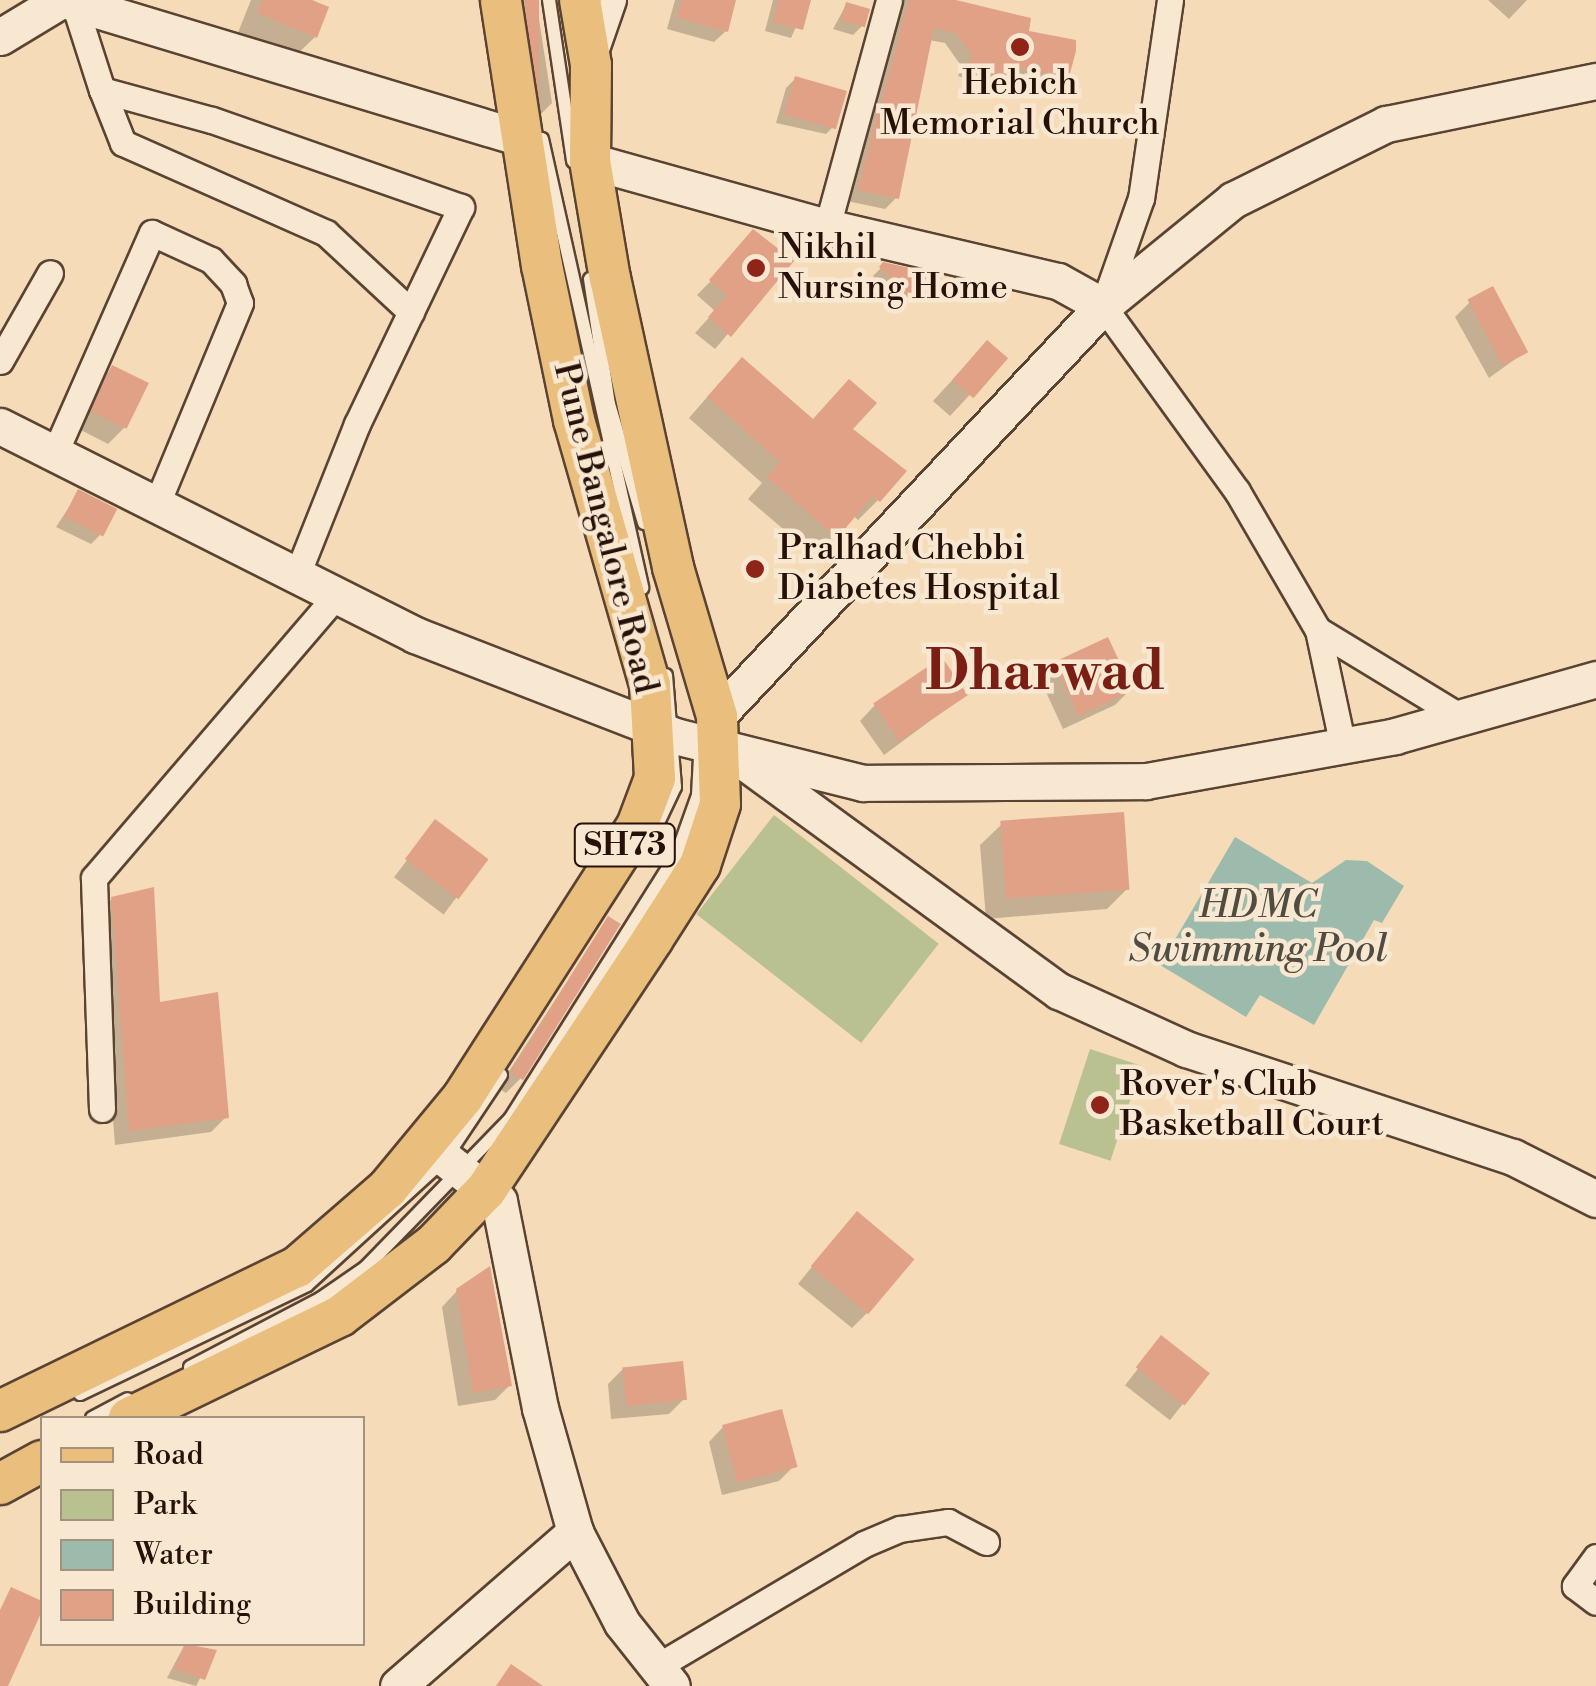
<!DOCTYPE html>
<style>
body{margin:0}
#map{position:relative;width:1596px;height:1686px;overflow:hidden;background:#f5dbb8;font-family:"Libre Bodoni",serif}
div>[style]{position:absolute}
.green>*{inset:0;background:#b9c191;transform-origin:0 0}
.water>*{inset:0;background:#9dbbac}
.shadow>*{inset:0;background:#0003;transform-origin:0 0}
.building>*{inset:0;background:#e1a186;transform-origin:0 0}
.roads{filter:drop-shadow(2px 0 #5a4333) drop-shadow(-2px 0 #5a4333) drop-shadow(0 2px #5a4333) drop-shadow(0 -2px #5a4333)}
.lane>*{height:12px;margin:-6px;padding:0 6px;transform-origin:6px;border-radius:6px;background:#f8e8d1}
.street>*{height:25px;margin:-12.5px;padding:0 12.5px;transform-origin:12.5px;border-radius:12.5px;background:#f8e8d1}
.secondary>*{height:35px;margin:-17.5px;padding:0 17.5px;transform-origin:17.5px;border-radius:17.5px;background:#f8e8d1}
.primary>*{height:40px;margin:-20px;padding:0 20px;transform-origin:20px;border-radius:20px;background:#eabe7c}
.dots>*{width:28px;height:28px;translate:-50% -50%;box-sizing:border-box;border:5px solid #f8e8d1;border-radius:50%}
span{translate:-50% -50%;white-space:nowrap;text-align:center;line-height:1.15;-webkit-text-stroke:9px #f8e8d1;paint-order:stroke}
.shield-label span{padding:2px 8px;background:#f8e8d1;border:2px solid;border-radius:8px;-webkit-text-stroke-width:0}
.shield-label{font-size:32px;color:#271007;font-weight:700}
.poi-label{font-size:35px;color:#271007}
.left{translate:0 -50%;text-align:left}
.street-label{font-size:35px;color:#271007}
.water-label{font-size:38px;color:#504c41;font-style:italic}
.town-label{font-size:55px;color:#7a1f14;font-weight:700}
.legend{position:absolute;left:40px;top:1416px;width:325px;height:230px;box-sizing:border-box;background:#f8e8d1;border:2px solid #a49280;margin:0;padding:12px 18px;list-style:none;font-size:30px;color:#271007}
.legend li{display:flex;align-items:center;gap:20px;height:50px}
.legend b{width:50px;border:2px solid #a49280}
</style>
<div id="map">
<div class="green">
<div style="left:774px;top:815px;width:209px;height:126px;rotate:38deg"></div>
<div style="left:1090px;top:1049px;width:54px;height:100px;rotate:18deg"></div>
</div>
<div class="water">
<div style="clip-path:polygon(1235px 837px,1312px 883px,1346px 860px,1367px 861px,1404px 886px,1382px 923px,1374px 920px,1314px 1025px,1260px 995px,1246px 1017px,1160px 965px)"></div>
</div>
<div class="shadow">
<div style="clip-path:polygon(251px 0,306px 0,315px 37px,293px 58px,237px 35px)"></div>
<div style="clip-path:polygon(508px 0,536px 0,552px 103px,537px 118px)"></div>
<div style="clip-path:polygon(675px 0,734px 0,726px 31px,714px 42px,667px 29px)"></div>
<div style="clip-path:polygon(773px 0,808px 0,791px 38px,765px 31px)"></div>
<div style="clip-path:polygon(901px 0,954px 0,1026px 33px,1067px 76px,1055px 87px,1016px 80px,1005px 91px,958px 76px,962px 67px,945px 43px,929px 40px,896px 198px,885px 209px,847px 201px)"></div>
<div style="clip-path:polygon(1488px 0,1527px 0,1509px 19px)"></div>
<div style="clip-path:polygon(846px 5px,863px 25px,853px 35px,833px 29px)"></div>
<div style="clip-path:polygon(796px 78px,836px 124px,826px 134px,776px 123px,786px 88px)"></div>
<div style="clip-path:polygon(758px 233px,790px 261px,715px 349px,695px 333px,715px 311px,697px 295px)"></div>
<div style="clip-path:polygon(884px 265px,928px 275px,900px 305px,873px 276px)"></div>
<div style="clip-path:polygon(1470px 302px,1525px 352px,1489px 378px,1455px 317px)"></div>
<div style="clip-path:polygon(1004px 358px,950px 416px,933px 401px,967px 364px)"></div>
<div style="clip-path:polygon(112px 368px,124px 428px,108px 444px,77px 428px,97px 383px)"></div>
<div style="clip-path:polygon(722px 380px,812px 421px,850px 430px,878px 500px,858px 520px,853px 515px,815px 556px,748px 499px,762px 483px,689px 418px)"></div>
<div style="clip-path:polygon(79px 492px,100px 535px,91px 544px,56px 527px)"></div>
<div style="clip-path:polygon(1055px 664px,1130px 690px,1115px 705px,1063px 729px,1040px 679px)"></div>
<div style="clip-path:polygon(965px 695px,884px 755px,860px 721px,875px 705px)"></div>
<div style="left:435px;top:823px;width:62px;height:68px;rotate:37deg"></div>
<div style="clip-path:polygon(1001px 825px,1127px 889px,1107px 909px,986px 919px,980px 845px)"></div>
<div style="clip-path:polygon(112px 899px,157px 1005px,226px 1117px,211px 1132px,115px 1145px,97px 914px)"></div>
<div style="clip-path:polygon(608px 919px,521px 1078px,506px 1093px,498px 1088px)"></div>
<div style="clip-path:polygon(842px 1230px,867px 1313px,852px 1328px,798px 1284px)"></div>
<div style="clip-path:polygon(457px 1291px,510px 1385px,495px 1400px,458px 1406px,442px 1307px)"></div>
<div style="left:1162px;top:1338px;width:57px;height:60px;rotate:38deg"></div>
<div style="clip-path:polygon(623px 1369px,684px 1399px,669px 1414px,611px 1419px,608px 1384px)"></div>
<div style="clip-path:polygon(724px 1426px,794px 1466px,779px 1481px,722px 1495px,709px 1442px)"></div>
<div style="clip-path:polygon(185px 1644px,214px 1651px,196px 1686px,167px 1678px)"></div>
</div>
<div class="building">
<div style="clip-path:polygon(262px 0,312px 0,329px 7px,317px 38px,257px 13px)"></div>
<div style="left:525px;top:0;width:14px;height:107px"></div>
<div style="clip-path:polygon(682px 0,736px 0,728px 32px,677px 17px)"></div>
<div style="clip-path:polygon(779px 0,811px 0,803px 30px,773px 22px)"></div>
<div style="clip-path:polygon(909px 0,956px 0,1031px 18px,1029px 31px,1076px 40px,1076px 51px,1069px 77px,1021px 68px,1018px 81px,968px 65px,972px 55px,956px 33px,934px 28px,899px 199px,857px 190px)"></div>
<div style="left:846px;top:2px;width:25px;height:19px;rotate:16deg"></div>
<div style="left:795px;top:76px;width:54px;height:40px;rotate:16deg"></div>
<div style="clip-path:polygon(753px 229px,794px 261px,731px 337px,708px 317px,727px 295px,709px 280px)"></div>
<div style="clip-path:polygon(883px 262px,932px 273px,910px 299px,879px 267px)"></div>
<div style="left:1493px;top:286px;width:75px;height:29px;rotate:62deg"></div>
<div style="left:987px;top:340px;width:28px;height:53px;rotate:41deg"></div>
<div style="clip-path:polygon(742px 357px,813px 419px,849px 379px,877px 403px,853px 429px,907px 471px,880px 502px,873px 496px,837px 538px,767px 477px,780px 462px,707px 397px)"></div>
<div style="left:112px;top:365px;width:41px;height:51px;rotate:26deg"></div>
<div style="left:78px;top:489px;width:44px;height:31px;rotate:27deg"></div>
<div style="left:1108px;top:637px;width:59px;height:60px;rotate:65deg"></div>
<div style="left:942px;top:657px;width:46px;height:83px;rotate:56deg"></div>
<div style="left:1124px;top:812px;width:78px;height:124px;rotate:86deg"></div>
<div style="left:435px;top:819px;width:67px;height:50px;rotate:37deg"></div>
<div style="clip-path:polygon(154px 887px,160px 1002px,218px 992px,229px 1118px,129px 1131px,111px 897px)"></div>
<div style="left:608px;top:916px;width:15px;height:184px;rotate:32deg"></div>
<div style="left:857px;top:1211px;width:75px;height:72px;rotate:40deg"></div>
<div style="clip-path:polygon(490px 1266px,512px 1386px,473px 1393px,456px 1289px)"></div>
<div style="left:1161px;top:1335px;width:62px;height:41px;rotate:38deg"></div>
<div style="left:683px;top:1361px;width:39px;height:61px;rotate:84deg"></div>
<div style="left:782px;top:1409px;width:60px;height:62px;rotate:75deg"></div>
<div style="clip-path:polygon(11px 1587px,42px 1601px,42px 1611px,8px 1686px,0 1686px,0 1610px)"></div>
<div style="clip-path:polygon(185px 1644px,217px 1650px,205px 1680px,175px 1669px)"></div>
<div style="clip-path:polygon(511px 1664px,543px 1686px,496px 1686px)"></div>
</div>
<div class="roads">
<div class="lane">
<div style="left:549px;top:0;width:163px;rotate:81.5deg"></div>
<div style="left:542px;top:139px;width:460px;rotate:77.4deg"></div>
<div style="left:590px;top:279px;width:126px;rotate:81.4deg"></div>
<div style="left:609px;top:404px;width:124px;rotate:73.6deg"></div>
<div style="left:657px;top:825px;width:42px;rotate:-64.7deg"></div>
<div style="left:675px;top:787px;width:112px;rotate:-94.6deg"></div>
<div style="left:190px;top:1367px;width:147px;rotate:-27.6deg"></div>
<div style="left:320px;top:1299px;width:55px;rotate:-34.6deg"></div>
<div style="left:365px;top:1268px;width:208px;rotate:-45.8deg"></div>
<div style="left:510px;top:1119px;width:313px;rotate:-57.8deg"></div>
<div style="left:677px;top:854px;width:63px;rotate:-70.4deg"></div>
<div style="left:698px;top:795px;width:35px;rotate:-87deg"></div>
<div style="left:80px;top:1394px;width:252px;rotate:-25.6deg"></div>
<div style="left:307px;top:1285px;width:187px;rotate:-42.4deg"></div>
<div style="left:445px;top:1159px;width:101px;rotate:-56.3deg"></div>
<div style="left:92px;top:1418px;width:40px;rotate:-28deg"></div>
</div>
<div class="street">
<div style="left:1170px;top:0;width:200px;rotate:98.3deg"></div>
<div style="left:1141px;top:198px;width:114px;rotate:109.4deg"></div>
<div style="left:1103px;top:306px;width:228px;rotate:54.1deg"></div>
<div style="left:1237px;top:491px;width:161px;rotate:59.8deg"></div>
<div style="left:1318px;top:630px;width:170px;rotate:31.3deg"></div>
<div style="left:74px;top:3px;width:91px;rotate:72.2deg"></div>
<div style="left:102px;top:90px;width:114px;rotate:15.3deg"></div>
<div style="left:212px;top:120px;width:264px;rotate:19.3deg"></div>
<div style="left:461px;top:207px;width:241px;rotate:115.6deg"></div>
<div style="left:357px;top:424px;width:165px;rotate:111.7deg"></div>
<div style="left:594px;top:55px;width:58px;rotate:-70.9deg"></div>
<div style="left:102px;top:90px;width:57px;rotate:68.4deg"></div>
<div style="left:123px;top:143px;width:222px;rotate:23.9deg"></div>
<div style="left:326px;top:233px;width:116px;rotate:42.9deg"></div>
<div style="left:827px;top:227px;width:235px;rotate:-74.7deg"></div>
<div style="left:0;top:361px;width:101px;rotate:-60.4deg"></div>
<div style="left:53px;top:457px;width:245px;rotate:-66.2deg"></div>
<div style="left:152px;top:233px;width:65px;rotate:24.6deg"></div>
<div style="left:211px;top:260px;width:33px;rotate:47deg"></div>
<div style="left:233px;top:284px;width:20px;rotate:70deg"></div>
<div style="left:240px;top:303px;width:222px;rotate:112.5deg"></div>
<div style="left:1318px;top:630px;width:115px;rotate:77.9deg"></div>
<div style="left:102px;top:1109px;width:231px;rotate:-92deg"></div>
<div style="left:94px;top:878px;width:372px;rotate:-49.4deg"></div>
<div style="left:1596px;top:1557px;width:36px;rotate:126deg"></div>
<div style="left:1575px;top:1586px;width:26px;rotate:37deg"></div>
<div style="left:658px;top:1666px;width:239px;rotate:-30.6deg"></div>
<div style="left:864px;top:1544px;width:39px;rotate:-23deg"></div>
<div style="left:900px;top:1529px;width:49px;rotate:-8.3deg"></div>
<div style="left:948px;top:1522px;width:43px;rotate:27.8deg"></div>
</div>
<div class="secondary">
<div style="left:64px;top:0;width:481px;rotate:16.8deg"></div>
<div style="left:0;top:37px;width:71px;rotate:-31.2deg"></div>
<div style="left:590px;top:161px;width:246px;rotate:15.6deg"></div>
<div style="left:827px;top:227px;width:237px;rotate:13.2deg"></div>
<div style="left:1058px;top:281px;width:51px;rotate:29.1deg"></div>
<div style="left:0;top:426px;width:465px;rotate:26.7deg"></div>
<div style="left:415px;top:635px;width:279px;rotate:21.2deg"></div>
<div style="left:675px;top:736px;width:194px;rotate:14deg"></div>
<div style="left:863px;top:783px;width:283px;rotate:-0.4deg"></div>
<div style="left:1146px;top:781px;width:253px;rotate:-10.2deg"></div>
<div style="left:1395px;top:736px;width:209px;rotate:-15.8deg"></div>
<div style="left:717px;top:716px;width:563px;rotate:-46.73deg"></div>
<div style="left:1103px;top:306px;width:168px;rotate:-39.2deg"></div>
<div style="left:1233px;top:200px;width:171px;rotate:-26.4deg"></div>
<div style="left:1386px;top:124px;width:214px;rotate:-11.6deg"></div>
<div style="left:739px;top:758px;width:396px;rotate:36.1deg"></div>
<div style="left:1059px;top:991px;width:140px;rotate:24.5deg"></div>
<div style="left:1186px;top:1049px;width:344px;rotate:18.3deg"></div>
<div style="left:1513px;top:1157px;width:93px;rotate:26.8deg"></div>
<div style="left:429px;top:1146px;width:89px;rotate:38.2deg"></div>
<div style="left:499px;top:1201px;width:211px;rotate:78.8deg"></div>
<div style="left:540px;top:1408px;width:129px;rotate:74.2deg"></div>
<div style="left:575px;top:1532px;width:102px;rotate:62.7deg"></div>
<div style="left:622px;top:1623px;width:80px;rotate:51.6deg"></div>
<div style="left:398px;top:1686px;width:235px;rotate:-41deg"></div>
</div>
<div class="primary">
<div style="left:0;top:1411px;width:330px;rotate:-25.9deg"></div>
<div style="left:297px;top:1267px;width:119px;rotate:-40.9deg"></div>
<div style="left:387px;top:1189px;width:119px;rotate:-50.4deg"></div>
<div style="left:463px;top:1097px;width:322px;rotate:-57.3deg"></div>
<div style="left:637px;top:826px;width:51px;rotate:-69.4deg"></div>
<div style="left:655px;top:778px;width:93px;rotate:-93.1deg"></div>
<div style="left:650px;top:685px;width:276px;rotate:-106deg"></div>
<div style="left:574px;top:420px;width:157px;rotate:-101.7deg"></div>
<div style="left:542px;top:266px;width:269px;rotate:-98.8deg"></div>
<div style="left:129px;top:1418px;width:234px;rotate:-25.8deg"></div>
<div style="left:340px;top:1316px;width:117px;rotate:-37.4deg"></div>
<div style="left:433px;top:1245px;width:76px;rotate:-46.1deg"></div>
<div style="left:486px;top:1190px;width:300px;rotate:-56.4deg"></div>
<div style="left:652px;top:940px;width:89px;rotate:-57.4deg"></div>
<div style="left:700px;top:865px;width:64px;rotate:-71.8deg"></div>
<div style="left:720px;top:804px;width:88px;rotate:-92deg"></div>
<div style="left:717px;top:716px;width:155px;rotate:-106.5deg"></div>
<div style="left:673px;top:567px;width:295px;rotate:-102.3deg"></div>
<div style="left:610px;top:279px;width:120px;rotate:-99.6deg"></div>
<div style="left:590px;top:161px;width:96px;rotate:-89.4deg"></div>
<div style="left:591px;top:65px;width:66px;rotate:-99.6deg"></div>
<div style="left:0;top:1484px;width:48px;rotate:-28.7deg"></div>
</div>
</div>
<div class="dots">
<div style="left:1020px;top:47px;background:#8f2418"></div>
<div style="left:756px;top:268px;background:#8f2418"></div>
<div style="left:755px;top:569px;background:#8f2418"></div>
<div style="left:1100px;top:1105px;background:#8f2418"></div>
</div>
<div class="shield-label">
<span style="left:625px;top:845px">SH73</span>
</div>
<div class="poi-label">
<span style="left:1020px;top:104px">Hebich<br>Memorial Church</span>
<span class="left" style="left:778px;top:268px">Nikhil<br>Nursing Home</span>
<span class="left" style="left:778px;top:569px">Pralhad Chebbi<br>Diabetes Hospital</span>
<span class="left" style="left:1120px;top:1105px">Rover's Club<br>Basketball Court</span>
</div>
<div class="street-label">
<span style="left:605px;top:528px;rotate:76deg">Pune Bangalore Road</span>
</div>
<div class="water-label">
<span style="left:1258px;top:928px">HDMC<br>Swimming Pool</span>
</div>
<div class="town-label">
<span style="left:1045px;top:673px">Dharwad</span>
</div>
<ul class="legend">
<li><b style="height:12px;background:#eabe7c"></b>Road</li>
<li><b style="height:28px;background:#b9c191"></b>Park</li>
<li><b style="height:28px;background:#9dbbac"></b>Water</li>
<li><b style="height:28px;background:#e1a186"></b>Building</li>
</ul>
</div>
